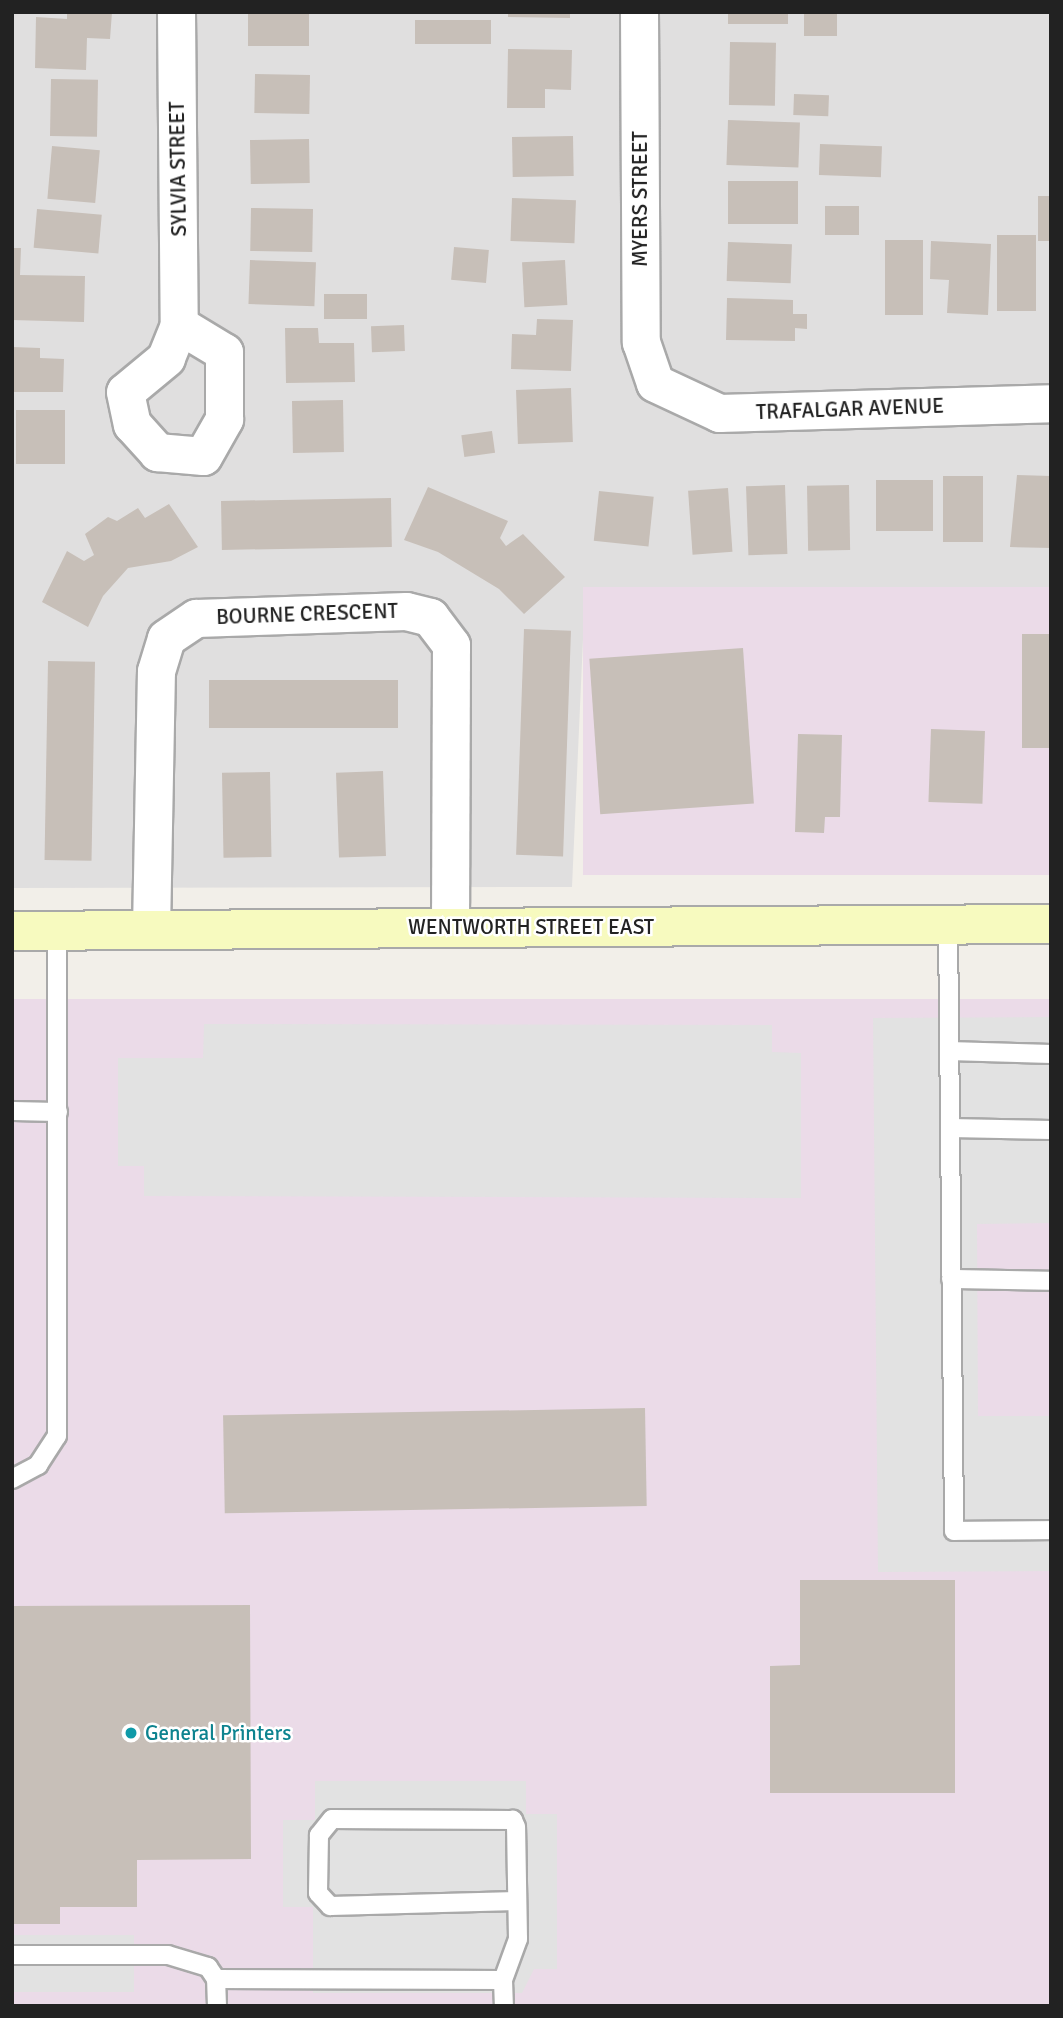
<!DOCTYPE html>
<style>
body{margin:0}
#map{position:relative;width:1063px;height:2018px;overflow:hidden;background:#f2efe9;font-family:Signika,sans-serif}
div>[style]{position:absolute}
.residential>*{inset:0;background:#e0dfdf}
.industrial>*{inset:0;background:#ebdbe8;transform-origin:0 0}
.parking>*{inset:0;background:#e2e2e2;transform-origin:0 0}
.building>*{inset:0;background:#c7bfb8;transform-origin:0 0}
.roads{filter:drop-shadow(2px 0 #a9a9a9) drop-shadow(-2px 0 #a9a9a9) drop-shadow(0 2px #a9a9a9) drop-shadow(0 -2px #a9a9a9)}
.service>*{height:18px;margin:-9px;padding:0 9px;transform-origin:9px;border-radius:9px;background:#fff}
.minor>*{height:37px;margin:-18.5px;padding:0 18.5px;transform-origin:18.5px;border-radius:18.5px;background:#fff}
.secondary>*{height:38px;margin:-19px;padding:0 19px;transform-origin:19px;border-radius:19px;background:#f7fabf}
.dots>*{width:19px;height:19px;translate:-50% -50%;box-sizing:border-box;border:4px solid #fff;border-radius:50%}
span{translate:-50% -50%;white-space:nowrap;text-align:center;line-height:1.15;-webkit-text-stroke:5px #fff;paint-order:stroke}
.street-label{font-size:21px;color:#222}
.culture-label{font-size:21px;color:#0d838f}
.left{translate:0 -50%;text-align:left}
.frame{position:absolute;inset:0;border:14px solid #222;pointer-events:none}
</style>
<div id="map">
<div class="residential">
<div style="clip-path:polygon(12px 12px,1051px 12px,1051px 587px,584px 617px,572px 887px,12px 888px)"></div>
</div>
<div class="industrial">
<div style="left:1051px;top:587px;width:288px;height:468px;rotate:90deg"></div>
<div style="left:1051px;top:999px;width:1007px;height:1039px;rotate:90deg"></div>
</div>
<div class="parking">
<div style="clip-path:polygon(1051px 1017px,1051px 1223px,977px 1224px,978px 1416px,1051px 1416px,1051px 1571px,878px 1572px,873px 1018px)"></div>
<div style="clip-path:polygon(204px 1024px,772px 1025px,772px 1052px,801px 1053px,801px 1198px,144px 1196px,144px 1166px,118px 1166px,118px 1058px,203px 1058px)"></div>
<div style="clip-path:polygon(315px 1781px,526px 1781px,526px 1814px,557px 1814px,557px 1969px,534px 1969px,522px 1993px,313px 1993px,313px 1907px,283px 1907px,283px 1820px,315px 1820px)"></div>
<div style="left:134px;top:1935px;width:57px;height:122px;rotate:90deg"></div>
</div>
<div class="building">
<div style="clip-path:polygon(67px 12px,112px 12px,110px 39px,87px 38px,86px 70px,35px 68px,36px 17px,67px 19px)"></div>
<div style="left:248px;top:12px;width:61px;height:34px"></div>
<div style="clip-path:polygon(508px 12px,570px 12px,570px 18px,508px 17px)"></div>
<div style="left:728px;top:12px;width:60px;height:12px"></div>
<div style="left:804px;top:12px;width:33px;height:24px"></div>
<div style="left:491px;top:20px;width:24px;height:76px;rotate:90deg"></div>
<div style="left:730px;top:42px;width:46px;height:63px;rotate:1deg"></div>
<div style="clip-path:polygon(508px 49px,572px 50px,571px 90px,545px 89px,545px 108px,507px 108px)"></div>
<div style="left:255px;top:74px;width:55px;height:39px;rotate:1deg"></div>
<div style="left:51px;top:79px;width:47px;height:57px;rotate:1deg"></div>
<div style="left:794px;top:94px;width:35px;height:21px;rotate:2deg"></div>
<div style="left:728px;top:120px;width:72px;height:45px;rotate:2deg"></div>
<div style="left:573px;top:136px;width:40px;height:61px;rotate:89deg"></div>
<div style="left:309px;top:139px;width:44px;height:59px;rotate:89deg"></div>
<div style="left:820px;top:144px;width:62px;height:31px;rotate:2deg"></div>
<div style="left:52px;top:146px;width:48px;height:53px;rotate:5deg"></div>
<div style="left:728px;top:181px;width:70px;height:43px"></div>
<div style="left:1051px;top:196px;width:45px;height:13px;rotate:90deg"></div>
<div style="left:512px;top:198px;width:64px;height:43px;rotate:2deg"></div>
<div style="left:825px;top:206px;width:34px;height:29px"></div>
<div style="left:251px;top:208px;width:62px;height:43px;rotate:1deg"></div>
<div style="left:37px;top:209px;width:65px;height:39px;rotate:5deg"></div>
<div style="left:997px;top:235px;width:39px;height:76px"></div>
<div style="left:885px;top:240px;width:38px;height:75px"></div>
<div style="clip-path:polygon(931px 241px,991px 244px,988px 315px,947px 313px,949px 280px,930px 279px)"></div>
<div style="left:728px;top:242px;width:64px;height:39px;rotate:2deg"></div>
<div style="left:454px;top:247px;width:35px;height:33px;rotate:5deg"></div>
<div style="clip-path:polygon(12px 248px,21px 248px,20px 275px,85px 276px,84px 322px,12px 320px)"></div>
<div style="left:250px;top:260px;width:66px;height:44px;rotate:2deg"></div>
<div style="left:565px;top:260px;width:45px;height:43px;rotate:87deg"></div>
<div style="left:324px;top:294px;width:43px;height:25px"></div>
<div style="clip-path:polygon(727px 298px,793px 300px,793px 314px,807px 314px,807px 329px,795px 328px,795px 341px,726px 340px)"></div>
<div style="clip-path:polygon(537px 319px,573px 320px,571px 371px,511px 369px,512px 334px,536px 335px)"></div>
<div style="left:404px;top:325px;width:26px;height:33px;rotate:88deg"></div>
<div style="clip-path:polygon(285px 328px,318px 328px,319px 343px,354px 343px,355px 382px,286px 383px)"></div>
<div style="clip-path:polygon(12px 347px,40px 348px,40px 358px,64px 359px,63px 392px,12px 392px)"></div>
<div style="left:571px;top:388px;width:54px;height:55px;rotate:88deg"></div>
<div style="left:343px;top:400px;width:52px;height:51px;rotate:89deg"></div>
<div style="left:16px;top:410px;width:49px;height:54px"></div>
<div style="left:492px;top:431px;width:22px;height:31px;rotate:82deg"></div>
<div style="clip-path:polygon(1017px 475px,1051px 476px,1051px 548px,1010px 547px)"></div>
<div style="left:943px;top:476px;width:40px;height:66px"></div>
<div style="left:876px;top:480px;width:57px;height:51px"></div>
<div style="left:785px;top:485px;width:69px;height:39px;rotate:88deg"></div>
<div style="left:849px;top:485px;width:65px;height:42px;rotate:89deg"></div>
<div style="clip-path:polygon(428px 487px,508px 521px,500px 538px,506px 546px,523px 534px,565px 577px,524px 614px,499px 589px,438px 552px,404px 540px)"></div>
<div style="left:728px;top:488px;width:64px;height:40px;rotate:86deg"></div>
<div style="left:599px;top:491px;width:55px;height:50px;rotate:6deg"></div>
<div style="left:391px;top:498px;width:49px;height:170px;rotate:89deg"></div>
<div style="clip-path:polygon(169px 504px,198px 547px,171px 561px,128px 568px,103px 596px,88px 627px,42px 602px,67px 551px,84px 561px,94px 555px,85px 534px,108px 517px,117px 521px,138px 508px,145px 518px)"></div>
<div style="left:524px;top:629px;width:47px;height:226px;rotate:2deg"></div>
<div style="left:1022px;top:634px;width:29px;height:114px"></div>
<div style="left:743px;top:648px;width:156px;height:154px;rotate:86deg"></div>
<div style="left:48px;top:661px;width:47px;height:199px;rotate:1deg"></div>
<div style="left:209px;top:680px;width:189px;height:48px"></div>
<div style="left:931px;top:729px;width:54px;height:73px;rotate:2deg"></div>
<div style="clip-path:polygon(798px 734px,842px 735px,840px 817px,825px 817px,824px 833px,795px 832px)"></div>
<div style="left:383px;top:771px;width:85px;height:47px;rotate:88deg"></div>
<div style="left:270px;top:772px;width:85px;height:48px;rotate:89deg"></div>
<div style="left:645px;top:1408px;width:98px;height:422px;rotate:89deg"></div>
<div style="clip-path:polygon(800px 1580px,955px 1580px,955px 1793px,770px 1793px,770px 1666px,800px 1665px)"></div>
<div style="clip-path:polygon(250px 1605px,251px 1859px,137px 1860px,137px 1907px,60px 1907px,60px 1924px,12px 1924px,12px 1606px)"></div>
</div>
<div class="roads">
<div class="service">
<div style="left:948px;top:923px;width:608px;rotate:89.43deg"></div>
<div style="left:954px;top:1531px;width:97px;rotate:-0.6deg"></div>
<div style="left:949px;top:1051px;width:102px;rotate:1.7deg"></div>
<div style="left:12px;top:1111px;width:46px;rotate:1.2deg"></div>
<div style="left:950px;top:1128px;width:101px;rotate:1.1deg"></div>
<div style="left:951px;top:1279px;width:100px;rotate:1.1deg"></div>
<div style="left:12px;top:1479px;width:30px;rotate:-28deg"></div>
<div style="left:38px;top:1465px;width:35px;rotate:-57deg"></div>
<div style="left:57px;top:1436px;width:505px;rotate:-90deg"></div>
<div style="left:12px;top:1955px;width:156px"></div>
<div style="left:168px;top:1955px;width:42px;rotate:16.7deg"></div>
<div style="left:208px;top:1967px;width:14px;rotate:56deg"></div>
<div style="left:503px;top:1980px;width:44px;rotate:-69.9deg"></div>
<div style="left:518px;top:1939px;width:112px;rotate:-91deg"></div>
<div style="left:516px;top:1827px;width:8px;rotate:-113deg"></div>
<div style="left:513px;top:1820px;width:181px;rotate:-179.7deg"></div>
<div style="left:332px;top:1819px;width:21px;rotate:129deg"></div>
<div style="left:319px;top:1835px;width:58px;rotate:91deg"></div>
<div style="left:318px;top:1893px;width:18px;rotate:47deg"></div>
<div style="left:330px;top:1906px;width:187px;rotate:-1.5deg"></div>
<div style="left:217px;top:2006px;width:27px;rotate:-92deg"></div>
<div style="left:216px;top:1979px;width:287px;rotate:0.2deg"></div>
<div style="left:503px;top:1980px;width:26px;rotate:88deg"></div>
</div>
<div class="minor">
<div style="left:176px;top:12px;width:313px;rotate:89.5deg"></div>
<div style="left:179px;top:325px;width:35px;rotate:112deg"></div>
<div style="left:166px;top:358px;width:53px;rotate:140.3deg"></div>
<div style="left:125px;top:392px;width:33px;rotate:78deg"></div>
<div style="left:132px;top:424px;width:38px;rotate:48deg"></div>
<div style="left:157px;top:452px;width:46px;rotate:5deg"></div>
<div style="left:203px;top:456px;width:43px;rotate:-60.4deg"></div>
<div style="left:224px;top:419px;width:67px;rotate:-90deg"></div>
<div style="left:224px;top:352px;width:52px;rotate:-149deg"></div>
<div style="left:639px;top:12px;width:330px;rotate:89.7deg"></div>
<div style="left:641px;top:342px;width:43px;rotate:71.1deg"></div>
<div style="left:655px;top:383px;width:71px;rotate:25.1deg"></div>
<div style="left:719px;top:413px;width:332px;rotate:-1.7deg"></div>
<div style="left:151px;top:930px;width:259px;rotate:-88.9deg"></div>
<div style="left:156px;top:671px;width:34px;rotate:-73deg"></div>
<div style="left:166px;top:638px;width:36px;rotate:-34deg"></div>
<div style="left:196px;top:618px;width:210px;rotate:-1.9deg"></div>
<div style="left:406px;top:611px;width:25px;rotate:14deg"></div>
<div style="left:430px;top:617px;width:35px;rotate:53deg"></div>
<div style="left:451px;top:645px;width:283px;rotate:90.2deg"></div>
</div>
<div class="secondary">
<div style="left:12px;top:931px;width:1039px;rotate:-0.39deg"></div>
</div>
</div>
<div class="dots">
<div style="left:131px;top:1733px;background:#0f9aa8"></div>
</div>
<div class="street-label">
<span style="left:178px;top:169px;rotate:-91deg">SYLVIA STREET</span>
<span style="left:640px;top:199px;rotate:-90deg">MYERS STREET</span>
<span style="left:850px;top:409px;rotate:-2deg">TRAFALGAR AVENUE</span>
<span style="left:307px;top:614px;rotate:-2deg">BOURNE CRESCENT</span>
<span style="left:531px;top:927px">WENTWORTH STREET EAST</span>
</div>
<div class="culture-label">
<span class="left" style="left:145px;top:1733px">General Printers</span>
</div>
<div class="frame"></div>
</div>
